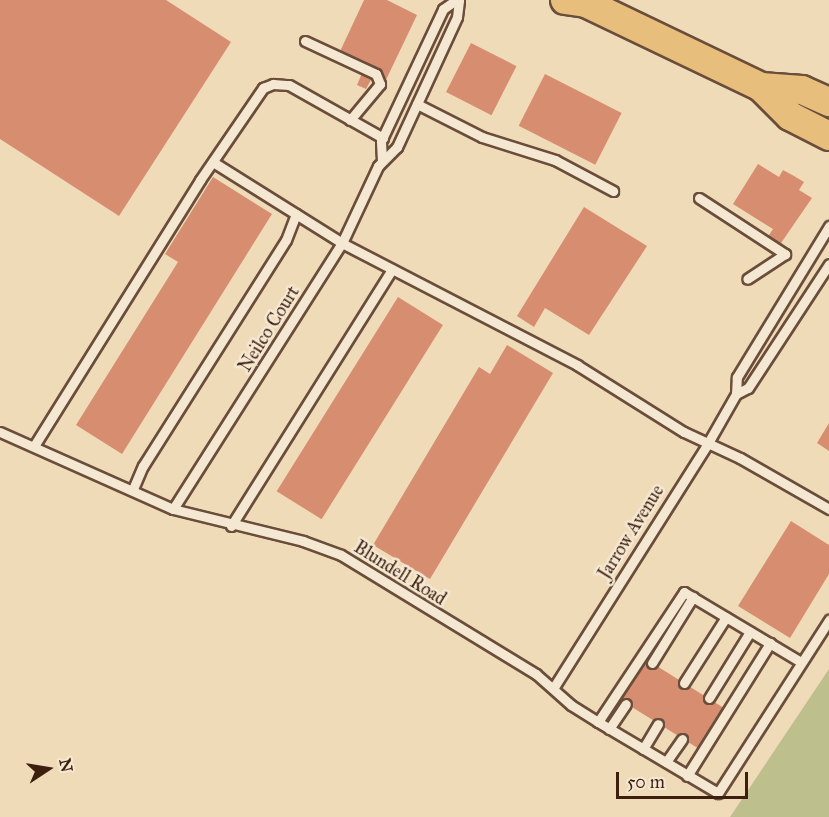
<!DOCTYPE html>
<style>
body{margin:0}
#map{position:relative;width:829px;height:817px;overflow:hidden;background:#f0dbb9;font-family:"IM FELL Great Primer",serif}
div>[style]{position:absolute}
.green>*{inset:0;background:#bdbf8c}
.building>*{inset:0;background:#d78e70;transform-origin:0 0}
.roads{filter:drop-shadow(2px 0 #6a4d3a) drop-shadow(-2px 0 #6a4d3a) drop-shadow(0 2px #6a4d3a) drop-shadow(0 -2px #6a4d3a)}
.lane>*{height:9px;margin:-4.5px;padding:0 4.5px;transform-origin:4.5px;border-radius:4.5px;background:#f5e8d2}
.primary>*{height:28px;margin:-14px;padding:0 14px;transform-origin:14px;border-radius:14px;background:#e8be7c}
span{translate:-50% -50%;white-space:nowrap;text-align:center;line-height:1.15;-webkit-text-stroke:5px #f5e8d2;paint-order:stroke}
.street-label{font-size:18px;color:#3d1e0f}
.north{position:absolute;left:18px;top:739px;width:60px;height:60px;-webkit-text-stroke:4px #f5e8d2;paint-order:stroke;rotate:78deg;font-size:16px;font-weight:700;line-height:24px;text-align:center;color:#3d1e0f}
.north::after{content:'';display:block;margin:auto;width:21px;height:27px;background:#3d1e0f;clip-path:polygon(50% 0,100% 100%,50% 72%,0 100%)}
.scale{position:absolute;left:616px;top:772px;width:132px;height:27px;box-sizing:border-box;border:3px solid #3d1e0f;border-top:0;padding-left:8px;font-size:18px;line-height:21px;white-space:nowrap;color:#3d1e0f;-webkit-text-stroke:4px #f5e8d2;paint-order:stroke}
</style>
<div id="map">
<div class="green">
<div style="clip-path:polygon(829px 669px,829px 817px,730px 817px)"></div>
</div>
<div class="building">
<div style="clip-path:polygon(0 0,166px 0,231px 42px,119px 216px,0 139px)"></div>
<div style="clip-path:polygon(364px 0,387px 0,417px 15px,384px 84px,372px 78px,366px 89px,357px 85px,362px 73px,336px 60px)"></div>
<div style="left:471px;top:43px;width:51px;height:55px;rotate:27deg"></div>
<div style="left:545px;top:74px;width:86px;height:58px;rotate:27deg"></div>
<div style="clip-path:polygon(758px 164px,779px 177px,783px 170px,794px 176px,804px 182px,799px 190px,812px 198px,779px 246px,767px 238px,773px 229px,733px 204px)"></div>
<div style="clip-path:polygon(213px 177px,272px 214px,122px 454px,76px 425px,178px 262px,165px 254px)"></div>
<div style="clip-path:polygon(584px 207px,647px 246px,589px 335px,545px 308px,534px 327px,517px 316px)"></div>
<div style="left:398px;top:297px;width:53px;height:229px;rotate:32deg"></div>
<div style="clip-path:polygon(507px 345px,553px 373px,430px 579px,373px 545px,479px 367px,490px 374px)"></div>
<div style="clip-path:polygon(829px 423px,829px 451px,817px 443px)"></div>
<div style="clip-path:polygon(791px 521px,829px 545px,829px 574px,790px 638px,738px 606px)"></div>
<div style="left:644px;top:658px;width:97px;height:48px;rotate:32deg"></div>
</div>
<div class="roads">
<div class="lane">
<div style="left:305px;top:41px;width:78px;rotate:24.9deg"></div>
<div style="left:376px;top:74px;width:11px;rotate:68deg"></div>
<div style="left:380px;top:84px;width:47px;rotate:129.8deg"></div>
<div style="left:417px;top:104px;width:73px;rotate:26.9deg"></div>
<div style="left:482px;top:137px;width:77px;rotate:17.5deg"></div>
<div style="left:555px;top:160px;width:66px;rotate:28.1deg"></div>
<div style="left:382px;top:161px;width:20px;rotate:-93deg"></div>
<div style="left:381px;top:141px;width:146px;rotate:-64.8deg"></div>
<div style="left:443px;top:9px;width:16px;rotate:-35deg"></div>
<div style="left:213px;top:162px;width:152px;rotate:32.1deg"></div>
<div style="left:342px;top:243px;width:265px;rotate:27.4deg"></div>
<div style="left:577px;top:365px;width:126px;rotate:32.1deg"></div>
<div style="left:684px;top:432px;width:62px;rotate:24.9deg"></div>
<div style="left:740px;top:458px;width:103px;rotate:29.8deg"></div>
<div style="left:699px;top:198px;width:103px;rotate:33.1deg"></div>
<div style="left:785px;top:254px;width:45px;rotate:146.7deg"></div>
<div style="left:736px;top:394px;width:13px;rotate:-27deg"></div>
<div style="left:748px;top:388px;width:148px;rotate:-56.8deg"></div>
<div style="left:0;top:432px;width:189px;rotate:24deg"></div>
<div style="left:173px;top:509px;width:134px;rotate:13.8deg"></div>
<div style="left:303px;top:541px;width:40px;rotate:20.2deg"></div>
<div style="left:341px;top:555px;width:228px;rotate:31.4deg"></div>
<div style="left:536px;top:674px;width:47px;rotate:41.5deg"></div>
<div style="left:571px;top:705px;width:32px;rotate:32deg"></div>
<div style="left:598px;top:722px;width:139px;rotate:30.6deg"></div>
<div style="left:718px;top:793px;width:206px;rotate:-57.3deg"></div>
<div style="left:34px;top:446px;width:314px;rotate:-58deg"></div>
<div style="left:200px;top:180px;width:112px;rotate:-55.6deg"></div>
<div style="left:263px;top:88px;width:11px;rotate:-22deg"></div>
<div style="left:273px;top:84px;width:16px;rotate:4deg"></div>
<div style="left:289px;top:85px;width:108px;rotate:29.4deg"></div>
<div style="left:133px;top:489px;width:25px;rotate:-67deg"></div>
<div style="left:143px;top:466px;width:267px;rotate:-57.7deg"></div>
<div style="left:286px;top:240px;width:28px;rotate:-69deg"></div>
<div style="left:173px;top:509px;width:315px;rotate:-57.6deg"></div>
<div style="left:342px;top:243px;width:85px;rotate:-64.9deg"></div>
<div style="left:378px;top:166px;width:27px;rotate:-45deg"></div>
<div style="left:397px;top:147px;width:143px;rotate:-65.2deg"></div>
<div style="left:457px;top:17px;width:17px;rotate:-83deg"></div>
<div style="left:231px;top:526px;width:303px;rotate:-57.9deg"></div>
<div style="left:652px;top:663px;width:78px;rotate:-58.2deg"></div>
<div style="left:684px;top:683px;width:78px;rotate:-57.5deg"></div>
<div style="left:554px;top:687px;width:289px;rotate:-57.7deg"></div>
<div style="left:708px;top:443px;width:56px;rotate:-60.3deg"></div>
<div style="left:736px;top:394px;width:17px;rotate:-87deg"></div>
<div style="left:737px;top:377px;width:177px;rotate:-58.6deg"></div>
<div style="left:709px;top:698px;width:78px;rotate:-58.2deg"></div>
<div style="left:598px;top:722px;width:156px;rotate:-56.5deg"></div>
<div style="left:684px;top:592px;width:136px;rotate:30.9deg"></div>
<div style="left:609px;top:729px;width:30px;rotate:-56deg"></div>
<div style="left:643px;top:749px;width:29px;rotate:-59deg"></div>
<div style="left:666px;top:762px;width:28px;rotate:-55deg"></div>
<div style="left:687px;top:776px;width:157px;rotate:-58deg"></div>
</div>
<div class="primary">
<div style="left:565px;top:0;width:21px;rotate:8deg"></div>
<div style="left:586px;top:3px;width:194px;rotate:25.6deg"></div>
<div style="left:761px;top:87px;width:41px;rotate:45deg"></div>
<div style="left:790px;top:116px;width:44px;rotate:27.1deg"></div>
<div style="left:761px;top:87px;width:41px;rotate:4.2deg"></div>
<div style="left:802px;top:90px;width:30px;rotate:24deg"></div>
</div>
</div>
<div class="street-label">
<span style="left:269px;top:329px;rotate:-58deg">Neilco Court</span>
<span style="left:631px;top:532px;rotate:-58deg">Jarrow Avenue</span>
<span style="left:400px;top:573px;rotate:32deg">Blundell Road</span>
</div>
<div class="north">N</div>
<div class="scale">50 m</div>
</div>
